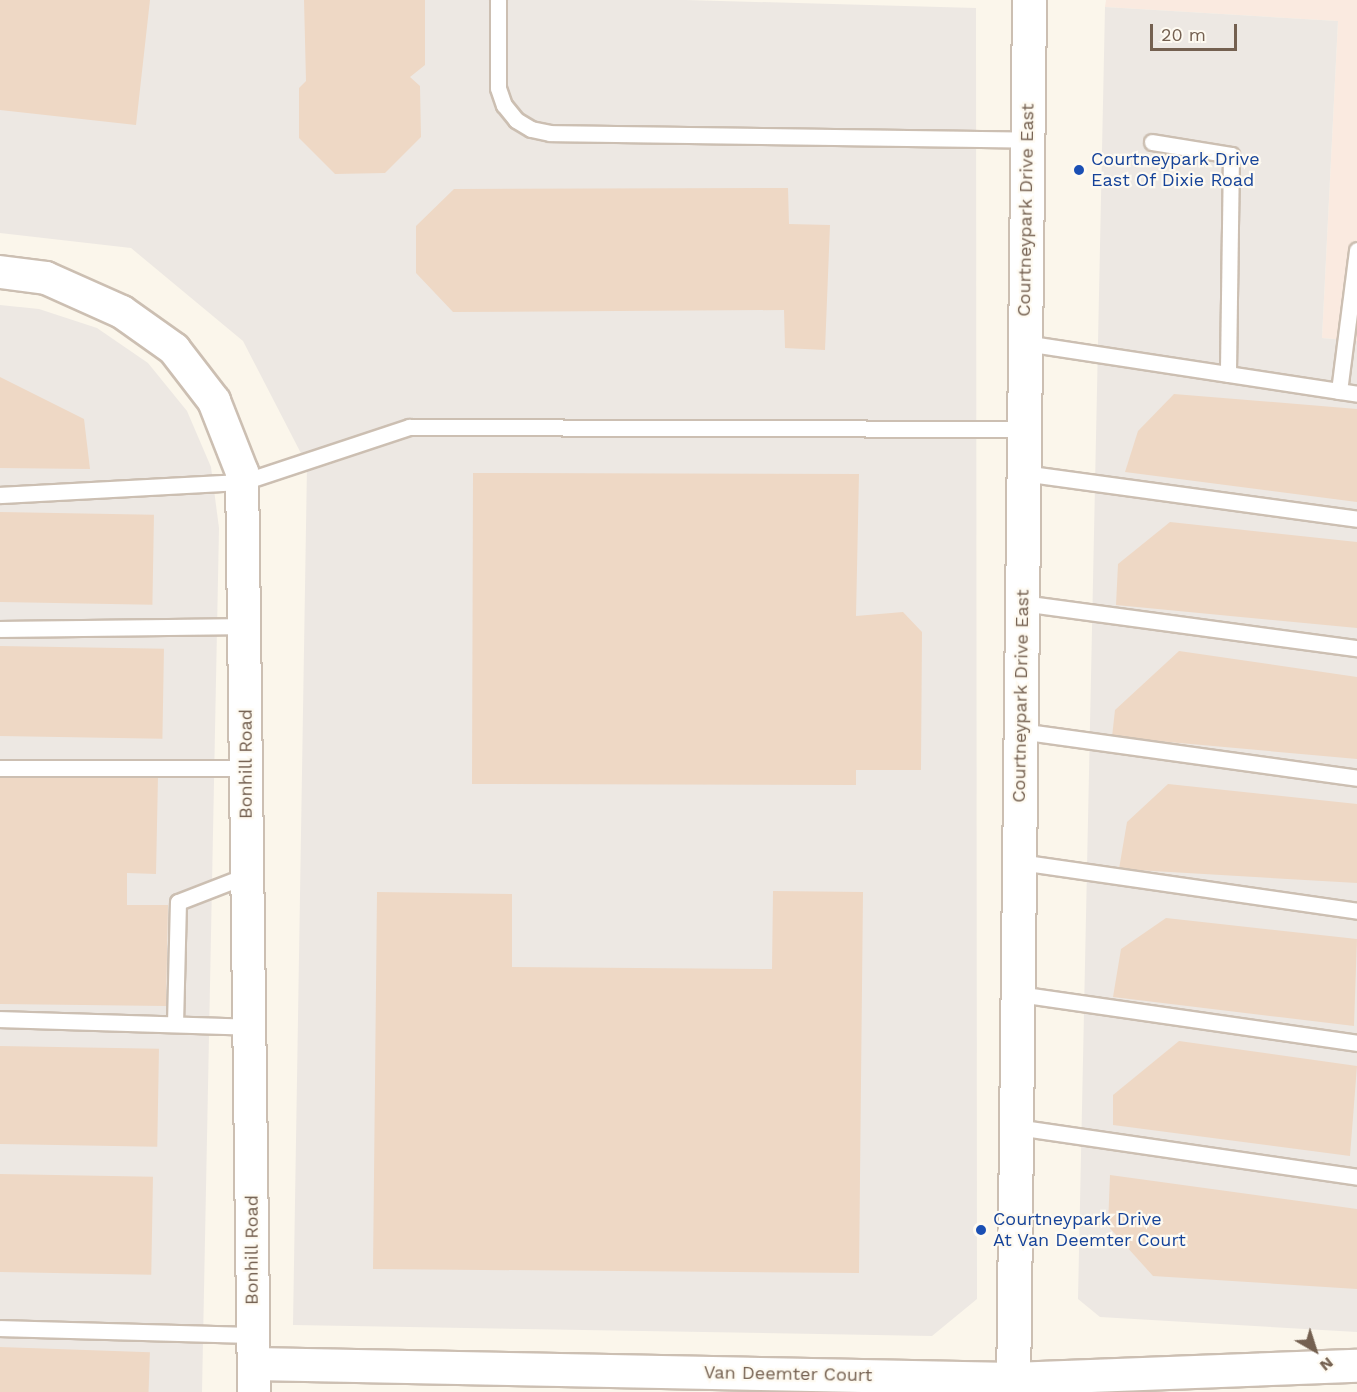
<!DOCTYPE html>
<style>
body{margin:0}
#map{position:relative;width:1357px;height:1392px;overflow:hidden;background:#fbf6eb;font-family:"Work Sans",sans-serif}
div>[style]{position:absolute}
.commercial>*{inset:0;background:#faeae0}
.industrial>*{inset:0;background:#ede8e3}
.building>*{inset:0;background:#eed8c5;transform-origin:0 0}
.roads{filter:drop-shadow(2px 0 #ccbfb2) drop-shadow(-2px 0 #ccbfb2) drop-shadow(0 2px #ccbfb2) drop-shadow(0 -2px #ccbfb2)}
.service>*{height:15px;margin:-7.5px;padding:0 7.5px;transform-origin:7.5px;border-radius:7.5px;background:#fff}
.minor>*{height:32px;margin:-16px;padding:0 16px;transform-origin:16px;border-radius:16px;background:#fff}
.tertiary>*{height:33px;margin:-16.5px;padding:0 16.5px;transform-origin:16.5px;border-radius:16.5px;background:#fff}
.dots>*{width:16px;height:16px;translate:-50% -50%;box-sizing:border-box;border:3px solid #fefaf1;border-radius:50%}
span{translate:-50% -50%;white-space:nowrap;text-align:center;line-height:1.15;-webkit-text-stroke:4.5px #fefaf1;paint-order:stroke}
.transit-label{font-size:18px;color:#164399}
.left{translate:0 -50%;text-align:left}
.street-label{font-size:18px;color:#746050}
.north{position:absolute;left:1285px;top:1320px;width:60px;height:60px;-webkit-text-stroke:4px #fefaf1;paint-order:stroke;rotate:141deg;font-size:16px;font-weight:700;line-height:24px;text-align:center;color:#746050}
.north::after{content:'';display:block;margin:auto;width:21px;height:27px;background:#746050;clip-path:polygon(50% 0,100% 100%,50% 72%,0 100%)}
.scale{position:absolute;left:1150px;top:24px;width:87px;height:27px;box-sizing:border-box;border:3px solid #746050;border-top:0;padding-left:8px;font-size:18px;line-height:21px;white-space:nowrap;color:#746050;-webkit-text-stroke:4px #fefaf1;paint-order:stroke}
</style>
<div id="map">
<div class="commercial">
<div style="clip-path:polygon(1106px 0,1357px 0,1357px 341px,1322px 338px,1338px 21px,1105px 7px)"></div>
</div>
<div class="industrial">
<div style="clip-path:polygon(0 0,686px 0,976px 8px,977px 1299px,932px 1336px,293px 1325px,307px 465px,243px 341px,131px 248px,0 233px)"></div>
<div style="clip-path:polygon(1105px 7px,1338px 21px,1322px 338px,1357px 341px,1357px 1332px,1100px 1317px,1078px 1299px)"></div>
<div style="clip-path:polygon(0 305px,39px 309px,97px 328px,148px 363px,187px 411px,211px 467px,219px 528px,202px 1392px,0 1392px)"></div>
</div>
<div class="building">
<div style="clip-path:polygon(0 0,150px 0,136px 125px,0 110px)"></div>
<div style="clip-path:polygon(304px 0,425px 0,425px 65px,410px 77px,420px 86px,421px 137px,385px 173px,335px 174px,299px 138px,299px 88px,306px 81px)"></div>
<div style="clip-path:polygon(788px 188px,789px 224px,830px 225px,825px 350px,785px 348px,784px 310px,453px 312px,416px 273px,416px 226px,454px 189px)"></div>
<div style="clip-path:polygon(0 377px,84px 419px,90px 469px,0 468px)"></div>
<div style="clip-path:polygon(1174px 394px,1357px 409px,1357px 502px,1125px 472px,1138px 431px)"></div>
<div style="clip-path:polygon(473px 473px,859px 474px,856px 616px,903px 612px,922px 632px,921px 770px,856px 770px,856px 785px,472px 784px)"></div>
<div style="left:0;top:512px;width:154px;height:90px;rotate:1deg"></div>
<div style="clip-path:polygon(1170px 522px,1357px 542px,1357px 628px,1116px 605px,1118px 564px)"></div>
<div style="left:0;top:646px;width:164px;height:90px;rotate:1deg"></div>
<div style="clip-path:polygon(1179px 651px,1357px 677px,1357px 759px,1112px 737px,1115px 710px)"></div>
<div style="clip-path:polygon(0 774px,158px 776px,156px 874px,127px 873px,127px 905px,168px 905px,166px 1006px,0 1004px)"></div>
<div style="clip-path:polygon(1168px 784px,1357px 804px,1357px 883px,1119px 869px,1127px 822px)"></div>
<div style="clip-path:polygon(773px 891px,863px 892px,859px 1273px,373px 1269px,377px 892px,512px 894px,512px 967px,772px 969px)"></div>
<div style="clip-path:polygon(1166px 918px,1357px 939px,1354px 1026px,1113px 997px,1121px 949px)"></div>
<div style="clip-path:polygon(1179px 1041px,1357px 1066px,1350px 1156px,1113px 1125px,1113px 1095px)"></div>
<div style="left:0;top:1046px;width:159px;height:98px;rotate:1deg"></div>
<div style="left:0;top:1174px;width:153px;height:98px;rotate:1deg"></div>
<div style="clip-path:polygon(1110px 1175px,1357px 1209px,1357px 1289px,1153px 1276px,1108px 1226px)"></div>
<div style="left:0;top:1347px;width:150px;height:45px;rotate:2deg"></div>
</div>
<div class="roads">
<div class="service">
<div style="left:498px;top:0;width:88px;rotate:90deg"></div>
<div style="left:498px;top:88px;width:18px;rotate:71deg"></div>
<div style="left:504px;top:105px;width:19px;rotate:51deg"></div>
<div style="left:516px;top:120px;width:17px;rotate:31deg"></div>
<div style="left:531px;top:129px;width:19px;rotate:12deg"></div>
<div style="left:550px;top:133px;width:477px;rotate:0.8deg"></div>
<div style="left:1152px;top:142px;width:80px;rotate:9.3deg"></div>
<div style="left:1231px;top:155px;width:219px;rotate:90.8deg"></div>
<div style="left:1025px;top:343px;width:336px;rotate:8.7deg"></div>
<div style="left:1339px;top:391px;width:142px;rotate:-82.7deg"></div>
<div style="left:1023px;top:473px;width:337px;rotate:7.8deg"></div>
<div style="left:0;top:495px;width:243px;rotate:-3.1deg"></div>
<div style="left:243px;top:482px;width:175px;rotate:-18.3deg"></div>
<div style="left:409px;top:427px;width:615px;rotate:0.19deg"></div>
<div style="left:1022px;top:603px;width:338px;rotate:7.7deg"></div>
<div style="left:0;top:629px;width:245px;rotate:-0.7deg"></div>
<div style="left:1020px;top:731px;width:340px;rotate:7.9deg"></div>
<div style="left:0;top:768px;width:247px"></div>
<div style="left:1019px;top:862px;width:342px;rotate:8.2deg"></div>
<div style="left:1018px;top:994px;width:343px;rotate:8.2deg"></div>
<div style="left:0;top:1019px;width:250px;rotate:1.8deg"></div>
<div style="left:175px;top:1024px;width:122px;rotate:-88.6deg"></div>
<div style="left:178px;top:902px;width:72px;rotate:-21.2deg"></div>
<div style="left:1016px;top:1127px;width:345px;rotate:8.3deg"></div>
<div style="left:0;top:1328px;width:253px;rotate:1.6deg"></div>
</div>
<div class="minor">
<div style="left:0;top:272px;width:46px;rotate:7.4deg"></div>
<div style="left:46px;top:278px;width:83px;rotate:24.1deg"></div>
<div style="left:122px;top:312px;width:64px;rotate:35.4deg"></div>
<div style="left:174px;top:349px;width:66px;rotate:52.4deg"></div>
<div style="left:214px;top:401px;width:76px;rotate:68.5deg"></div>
<div style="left:242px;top:472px;width:920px;rotate:89.25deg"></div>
<div style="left:255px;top:1364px;width:758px;rotate:1.13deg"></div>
<div style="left:1013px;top:1379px;width:344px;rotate:-2.2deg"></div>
</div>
<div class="tertiary">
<div style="left:1013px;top:1392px;width:1392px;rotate:-89.34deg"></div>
</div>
</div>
<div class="dots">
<div style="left:1079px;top:170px;background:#1a4fb4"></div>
<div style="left:981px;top:1230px;background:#1a4fb4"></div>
</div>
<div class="transit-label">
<span class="left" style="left:1091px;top:170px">Courtneypark Drive<br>East Of Dixie Road</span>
<span class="left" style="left:993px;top:1230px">Courtneypark Drive<br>At Van Deemter Court</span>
</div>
<div class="street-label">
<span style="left:1026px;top:210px;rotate:-89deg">Courtneypark Drive East</span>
<span style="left:1021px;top:696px;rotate:-89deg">Courtneypark Drive East</span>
<span style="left:246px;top:764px;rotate:-90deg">Bonhill Road</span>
<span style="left:252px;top:1250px;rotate:-90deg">Bonhill Road</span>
<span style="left:788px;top:1374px;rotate:1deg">Van Deemter Court</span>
</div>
<div class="north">N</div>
<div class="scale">20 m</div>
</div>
